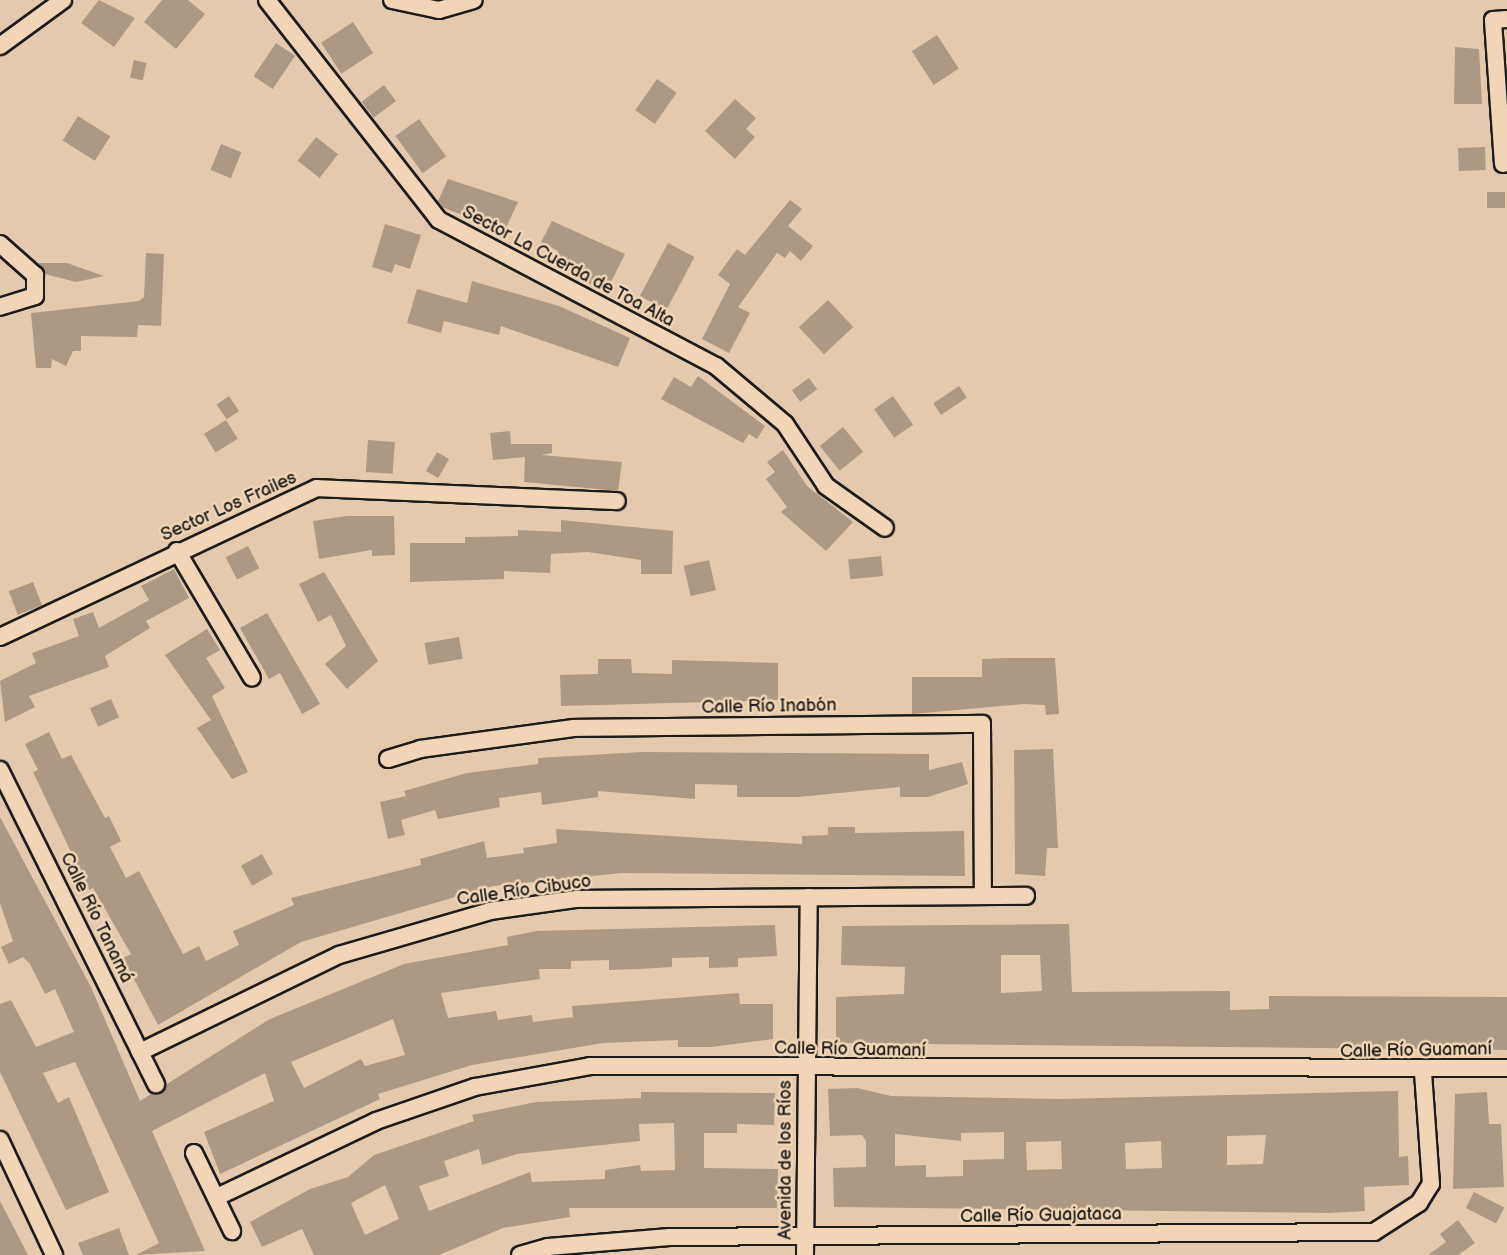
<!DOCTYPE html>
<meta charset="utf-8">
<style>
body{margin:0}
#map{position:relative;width:1507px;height:1255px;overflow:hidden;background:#e3caae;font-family:"Balsamiq Sans",sans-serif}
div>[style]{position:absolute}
.building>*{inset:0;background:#ac9985;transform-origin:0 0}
.roads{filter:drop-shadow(2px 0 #1c1c1c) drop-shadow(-2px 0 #1c1c1c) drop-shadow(0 2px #1c1c1c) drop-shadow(0 -2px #1c1c1c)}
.street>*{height:16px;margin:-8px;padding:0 8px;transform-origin:8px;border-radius:8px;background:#f0d5b7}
span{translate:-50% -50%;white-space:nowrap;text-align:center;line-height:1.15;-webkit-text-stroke:5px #f0d5b7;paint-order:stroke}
.street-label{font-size:18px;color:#1c1c1c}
</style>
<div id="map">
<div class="building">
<div style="clip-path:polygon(99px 0,135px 18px,114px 47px,81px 23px)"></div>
<div style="clip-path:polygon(162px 0,188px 0,205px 14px,176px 49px,144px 22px)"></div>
<div style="left:353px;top:22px;width:37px;height:38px;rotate:57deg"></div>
<div style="left:937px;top:35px;width:40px;height:30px;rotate:57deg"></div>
<div style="left:276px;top:43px;width:23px;height:40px;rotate:34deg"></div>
<div style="clip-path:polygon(1455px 47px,1479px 49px,1482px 104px,1454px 104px)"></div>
<div style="left:134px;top:60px;width:13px;height:18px;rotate:13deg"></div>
<div style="left:657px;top:79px;width:24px;height:38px;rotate:35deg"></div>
<div style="left:384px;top:85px;width:20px;height:28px;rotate:53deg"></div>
<div style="clip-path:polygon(735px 99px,756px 118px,746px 129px,755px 137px,735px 159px,705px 131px)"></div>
<div style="left:78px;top:116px;width:38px;height:29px;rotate:32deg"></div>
<div style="left:419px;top:119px;width:46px;height:29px;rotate:54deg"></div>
<div style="left:316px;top:137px;width:28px;height:30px;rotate:38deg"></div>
<div style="left:221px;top:144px;width:22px;height:28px;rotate:22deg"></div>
<div style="left:1485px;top:147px;width:23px;height:27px;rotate:88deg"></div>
<div style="clip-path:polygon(448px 179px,518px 202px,504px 232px,442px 207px,438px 201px)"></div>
<div style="left:1487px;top:192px;width:18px;height:16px"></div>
<div style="clip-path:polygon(790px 200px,802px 209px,788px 226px,813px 246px,801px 261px,790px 251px,785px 258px,777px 253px,738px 307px,750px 313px,729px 353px,702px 339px,730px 284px,718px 275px,737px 249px,745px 255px)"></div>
<div style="clip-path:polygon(552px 221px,625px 254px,606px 292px,577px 277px,580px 271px,554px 258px,558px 251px,541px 242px)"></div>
<div style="clip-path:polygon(385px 224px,421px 235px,410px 269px,395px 264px,392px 273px,372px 267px)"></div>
<div style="left:668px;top:243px;width:30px;height:60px;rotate:28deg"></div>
<div style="clip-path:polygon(146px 253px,164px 254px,161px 326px,138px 325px,137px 337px,81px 336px,81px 351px,73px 351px,66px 366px,52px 359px,51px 368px,36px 368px,31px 313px,139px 301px,144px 297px)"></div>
<div style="clip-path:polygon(37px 263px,67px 263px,104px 276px,76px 282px,45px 274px)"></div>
<div style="clip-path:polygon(472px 281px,559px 306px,630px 338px,618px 367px,501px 326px,499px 335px,444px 321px,441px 333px,407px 323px,417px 289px,467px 303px)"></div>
<div style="left:828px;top:300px;width:37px;height:40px;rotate:47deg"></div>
<div style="clip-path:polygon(698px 376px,765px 426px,757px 439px,749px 434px,743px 443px,661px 399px,674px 377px,691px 387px)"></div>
<div style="left:809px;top:378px;width:14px;height:21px;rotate:54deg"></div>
<div style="left:959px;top:386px;width:14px;height:31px;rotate:56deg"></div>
<div style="left:229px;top:396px;width:18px;height:15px;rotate:56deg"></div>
<div style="left:893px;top:396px;width:35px;height:23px;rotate:55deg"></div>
<div style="left:226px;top:420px;width:22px;height:26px;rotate:58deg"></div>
<div style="left:843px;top:427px;width:32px;height:30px;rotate:51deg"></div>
<div style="clip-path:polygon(510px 431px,511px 444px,552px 444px,552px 453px,541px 455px,622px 462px,618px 491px,524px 482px,525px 457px,493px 460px,490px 433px)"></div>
<div style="left:368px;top:440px;width:27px;height:32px;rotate:4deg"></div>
<div style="clip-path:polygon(783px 450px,807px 486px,853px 522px,826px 551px,781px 512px,787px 507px,766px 479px,775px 472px,767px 462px)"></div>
<div style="left:437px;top:452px;width:14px;height:22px;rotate:30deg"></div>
<div style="clip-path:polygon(347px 516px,394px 516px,395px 555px,372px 556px,372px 550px,319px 559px,313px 521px)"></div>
<div style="clip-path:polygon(561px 520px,673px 531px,672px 574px,641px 574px,641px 560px,588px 552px,551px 554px,550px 573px,504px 571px,504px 579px,410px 582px,410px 543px,465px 543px,465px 537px,518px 536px,518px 530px,561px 532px)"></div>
<div style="left:248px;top:546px;width:25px;height:25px;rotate:63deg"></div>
<div style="left:881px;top:556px;width:20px;height:33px;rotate:84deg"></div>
<div style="left:709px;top:560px;width:31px;height:26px;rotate:77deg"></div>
<div style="clip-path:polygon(174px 569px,189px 598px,146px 621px,150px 628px,105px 656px,109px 667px,29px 696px,35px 707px,5px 722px,0 681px,36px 663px,32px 653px,79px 636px,73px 619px,93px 612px,99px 628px,149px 600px,141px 586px)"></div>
<div style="clip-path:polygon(324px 572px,378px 661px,347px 689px,325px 664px,346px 646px,331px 615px,318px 622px,299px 584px)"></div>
<div style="left:33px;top:582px;width:25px;height:26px;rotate:69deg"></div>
<div style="clip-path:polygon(267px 613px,320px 704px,302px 714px,280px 673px,269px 679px,240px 628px)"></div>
<div style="clip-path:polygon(207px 629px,220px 650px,206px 658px,225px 688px,212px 696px,248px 772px,232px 779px,197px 728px,211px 720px,165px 655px)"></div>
<div style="left:459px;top:637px;width:22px;height:35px;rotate:80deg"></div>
<div style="clip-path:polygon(1007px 658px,1055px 658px,1059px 714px,1046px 715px,1045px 705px,1023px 704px,912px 714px,912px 677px,982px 677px,982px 659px)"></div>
<div style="clip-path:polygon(598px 659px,631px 659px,632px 673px,672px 674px,672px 660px,778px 663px,778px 700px,561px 706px,560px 675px,598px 674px)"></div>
<div style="left:111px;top:699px;width:20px;height:23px;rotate:66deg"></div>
<div style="clip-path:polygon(49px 732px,62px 759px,71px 755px,105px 818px,109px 816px,121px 841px,110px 847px,126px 878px,139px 871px,183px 954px,199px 946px,206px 961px,239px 945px,233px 931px,294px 905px,291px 898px,421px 865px,420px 859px,484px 841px,487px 858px,524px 853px,523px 848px,557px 843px,556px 829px,802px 844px,802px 836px,828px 835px,828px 827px,855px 827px,855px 833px,964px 831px,965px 876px,622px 873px,493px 886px,301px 942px,158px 1025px,123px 958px,131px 954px,93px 888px,89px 890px,33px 772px,38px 770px,25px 744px)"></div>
<div style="clip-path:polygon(1053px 749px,1058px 848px,1047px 848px,1045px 876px,1015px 874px,1014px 750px)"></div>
<div style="clip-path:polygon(642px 752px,929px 754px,929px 770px,962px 762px,968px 784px,928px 797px,900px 797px,900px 787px,799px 797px,737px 797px,737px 785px,695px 784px,695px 799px,598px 791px,598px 797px,542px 805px,541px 792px,499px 798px,500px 807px,438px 819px,435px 810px,401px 820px,405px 835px,388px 839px,380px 802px,406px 796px,404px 791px,467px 773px,538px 764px,538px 758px)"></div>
<div style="clip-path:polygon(evenodd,0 817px,91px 987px,140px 1101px,270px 1019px,404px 964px,508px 945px,507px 937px,537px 931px,775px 925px,777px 956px,738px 958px,738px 967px,709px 968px,709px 957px,672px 958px,672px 967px,639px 969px,609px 970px,609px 960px,571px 961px,571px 969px,539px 969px,540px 979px,441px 993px,448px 1018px,496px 1011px,498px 1020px,532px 1015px,533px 1022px,573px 1017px,572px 1006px,739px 993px,740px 1004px,773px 1004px,773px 1039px,711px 1047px,678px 1047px,678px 1040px,603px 1043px,472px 1065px,378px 1094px,380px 1099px,220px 1174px,204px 1132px,274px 1101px,265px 1073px,152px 1131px,205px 1251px,136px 1255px,159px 1243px,75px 1062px,43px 1073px,58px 1103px,69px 1097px,109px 1192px,66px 1210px,0 1072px,0 1004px,11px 1000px,36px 1047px,74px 1032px,55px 989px,45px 994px,30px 964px,23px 957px,9px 964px,1px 947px,13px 941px,0 903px,0 817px,393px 1019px,405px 1055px,365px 1066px,361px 1059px,304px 1088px,291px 1062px,393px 1019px)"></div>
<div style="left:262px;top:854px;width:23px;height:24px;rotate:61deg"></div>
<div style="clip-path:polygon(evenodd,1069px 924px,1072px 992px,1230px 991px,1230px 1010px,1269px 1009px,1269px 996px,1507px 997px,1507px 1050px,836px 1043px,836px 997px,904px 994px,905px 967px,841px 965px,842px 926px,1069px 924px,1001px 955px,1040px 955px,1042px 991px,1001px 993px,1001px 955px)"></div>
<div style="clip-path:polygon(evenodd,857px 1088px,891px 1096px,1059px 1099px,1398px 1091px,1399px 1157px,1408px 1156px,1409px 1185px,1364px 1187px,1365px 1211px,1330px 1213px,834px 1207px,833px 1168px,866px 1167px,866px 1141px,862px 1135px,830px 1136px,828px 1089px,857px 1088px,1004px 1132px,1004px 1159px,963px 1160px,963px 1176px,926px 1177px,926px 1165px,895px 1166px,895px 1134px,961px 1141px,961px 1133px,1004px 1132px,857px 1088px,1266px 1135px,1263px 1164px,1227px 1165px,1227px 1136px,1266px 1135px,857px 1088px,1061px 1141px,1062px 1169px,1027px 1170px,1026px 1142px,1061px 1141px,857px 1088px,1161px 1141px,1162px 1168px,1126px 1169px,1125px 1143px,1161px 1141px)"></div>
<div style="clip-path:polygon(evenodd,641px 1092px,775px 1093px,774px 1125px,737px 1124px,737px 1133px,704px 1133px,704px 1168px,778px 1169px,777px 1208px,569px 1208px,570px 1217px,503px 1228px,439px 1255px,314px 1255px,302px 1229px,262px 1247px,250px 1222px,310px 1189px,348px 1177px,374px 1155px,474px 1121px,472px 1115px,536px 1102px,641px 1098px,641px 1092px,674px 1123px,675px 1170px,641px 1171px,640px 1165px,605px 1170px,605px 1179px,532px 1182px,530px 1172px,429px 1211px,419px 1186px,449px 1176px,444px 1161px,479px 1149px,482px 1165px,517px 1154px,640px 1141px,639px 1124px,674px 1123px,641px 1092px,385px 1185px,399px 1219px,365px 1235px,351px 1203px,385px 1185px)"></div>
<div style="clip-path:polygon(1487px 1092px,1489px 1124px,1501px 1124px,1504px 1187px,1453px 1189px,1455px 1094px)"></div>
<div style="left:1474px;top:1192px;width:34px;height:18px;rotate:27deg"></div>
<div style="clip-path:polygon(0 1201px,28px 1255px,0 1255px)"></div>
<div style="clip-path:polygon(1458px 1220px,1475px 1243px,1458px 1255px,1428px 1255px,1446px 1242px,1440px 1234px)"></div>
<div style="clip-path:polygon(119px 1228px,129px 1255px,83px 1255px,78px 1243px)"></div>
</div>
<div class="roads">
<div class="street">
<div style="left:267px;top:0;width:279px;rotate:52deg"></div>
<div style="left:439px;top:220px;width:313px;rotate:27.8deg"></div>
<div style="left:716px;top:366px;width:90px;rotate:40deg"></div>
<div style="left:785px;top:424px;width:74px;rotate:56.5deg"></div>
<div style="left:826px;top:486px;width:72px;rotate:35.4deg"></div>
<div style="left:392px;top:0;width:48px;rotate:12deg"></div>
<div style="left:439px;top:10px;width:36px;rotate:-16deg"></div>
<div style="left:0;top:46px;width:78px;rotate:-36.1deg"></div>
<div style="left:1503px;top:164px;width:144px;rotate:-94deg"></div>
<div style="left:1493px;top:20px;width:14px;rotate:-4deg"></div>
<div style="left:0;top:244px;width:47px;rotate:41.5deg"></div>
<div style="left:35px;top:275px;width:21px;rotate:90deg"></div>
<div style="left:35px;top:296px;width:37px;rotate:163deg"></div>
<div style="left:177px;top:551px;width:147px;rotate:59.4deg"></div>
<div style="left:0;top:637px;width:350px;rotate:-25.2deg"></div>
<div style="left:317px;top:488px;width:300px;rotate:2.5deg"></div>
<div style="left:388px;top:759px;width:34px;rotate:-17deg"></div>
<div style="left:420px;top:749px;width:155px;rotate:-7.8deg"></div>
<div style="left:574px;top:728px;width:408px;rotate:-0.6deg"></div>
<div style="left:982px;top:724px;width:172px;rotate:89.7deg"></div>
<div style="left:0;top:770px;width:351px;rotate:63.6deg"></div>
<div style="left:140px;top:1052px;width:221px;rotate:-26deg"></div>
<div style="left:339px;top:955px;width:157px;rotate:-16.2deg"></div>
<div style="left:490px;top:911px;width:88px;rotate:-7.9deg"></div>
<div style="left:577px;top:899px;width:449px;rotate:-0.4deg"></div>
<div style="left:0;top:1140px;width:127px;rotate:64.8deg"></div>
<div style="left:194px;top:1153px;width:87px;rotate:64deg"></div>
<div style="left:217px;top:1197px;width:176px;rotate:-25.5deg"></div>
<div style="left:376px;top:1121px;width:105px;rotate:-19deg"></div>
<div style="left:475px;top:1087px;width:117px;rotate:-10.3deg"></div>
<div style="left:590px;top:1066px;width:917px;rotate:0.12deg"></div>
<div style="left:520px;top:1255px;width:29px;rotate:-16deg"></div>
<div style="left:548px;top:1247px;width:122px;rotate:-4.7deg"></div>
<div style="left:670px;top:1237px;width:704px;rotate:-0.41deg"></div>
<div style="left:1374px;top:1232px;width:54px;rotate:-32.8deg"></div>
<div style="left:1419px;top:1203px;width:22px;rotate:-58deg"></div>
<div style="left:1431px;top:1184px;width:112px;rotate:-94.1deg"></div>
<div style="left:805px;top:1255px;width:358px;rotate:-89.4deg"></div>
</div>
</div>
<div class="street-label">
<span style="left:568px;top:267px;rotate:28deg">Sector La Cuerda de Toa Alta</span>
<span style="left:229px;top:507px;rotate:-24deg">Sector Los Frailes</span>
<span style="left:769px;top:707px;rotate:-1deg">Calle Río Inabón</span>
<span style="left:524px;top:891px;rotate:-8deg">Calle Río Cibuco</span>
<span style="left:96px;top:918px;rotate:64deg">Calle Río Tanamá</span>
<span style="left:850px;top:1050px;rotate:1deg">Calle Río Guamaní</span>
<span style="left:1416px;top:1051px;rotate:-1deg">Calle Río Guamaní</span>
<span style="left:786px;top:1160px;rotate:-90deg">Avenida de los Ríos</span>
<span style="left:1041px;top:1216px;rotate:-1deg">Calle Río Guajataca</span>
</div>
</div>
